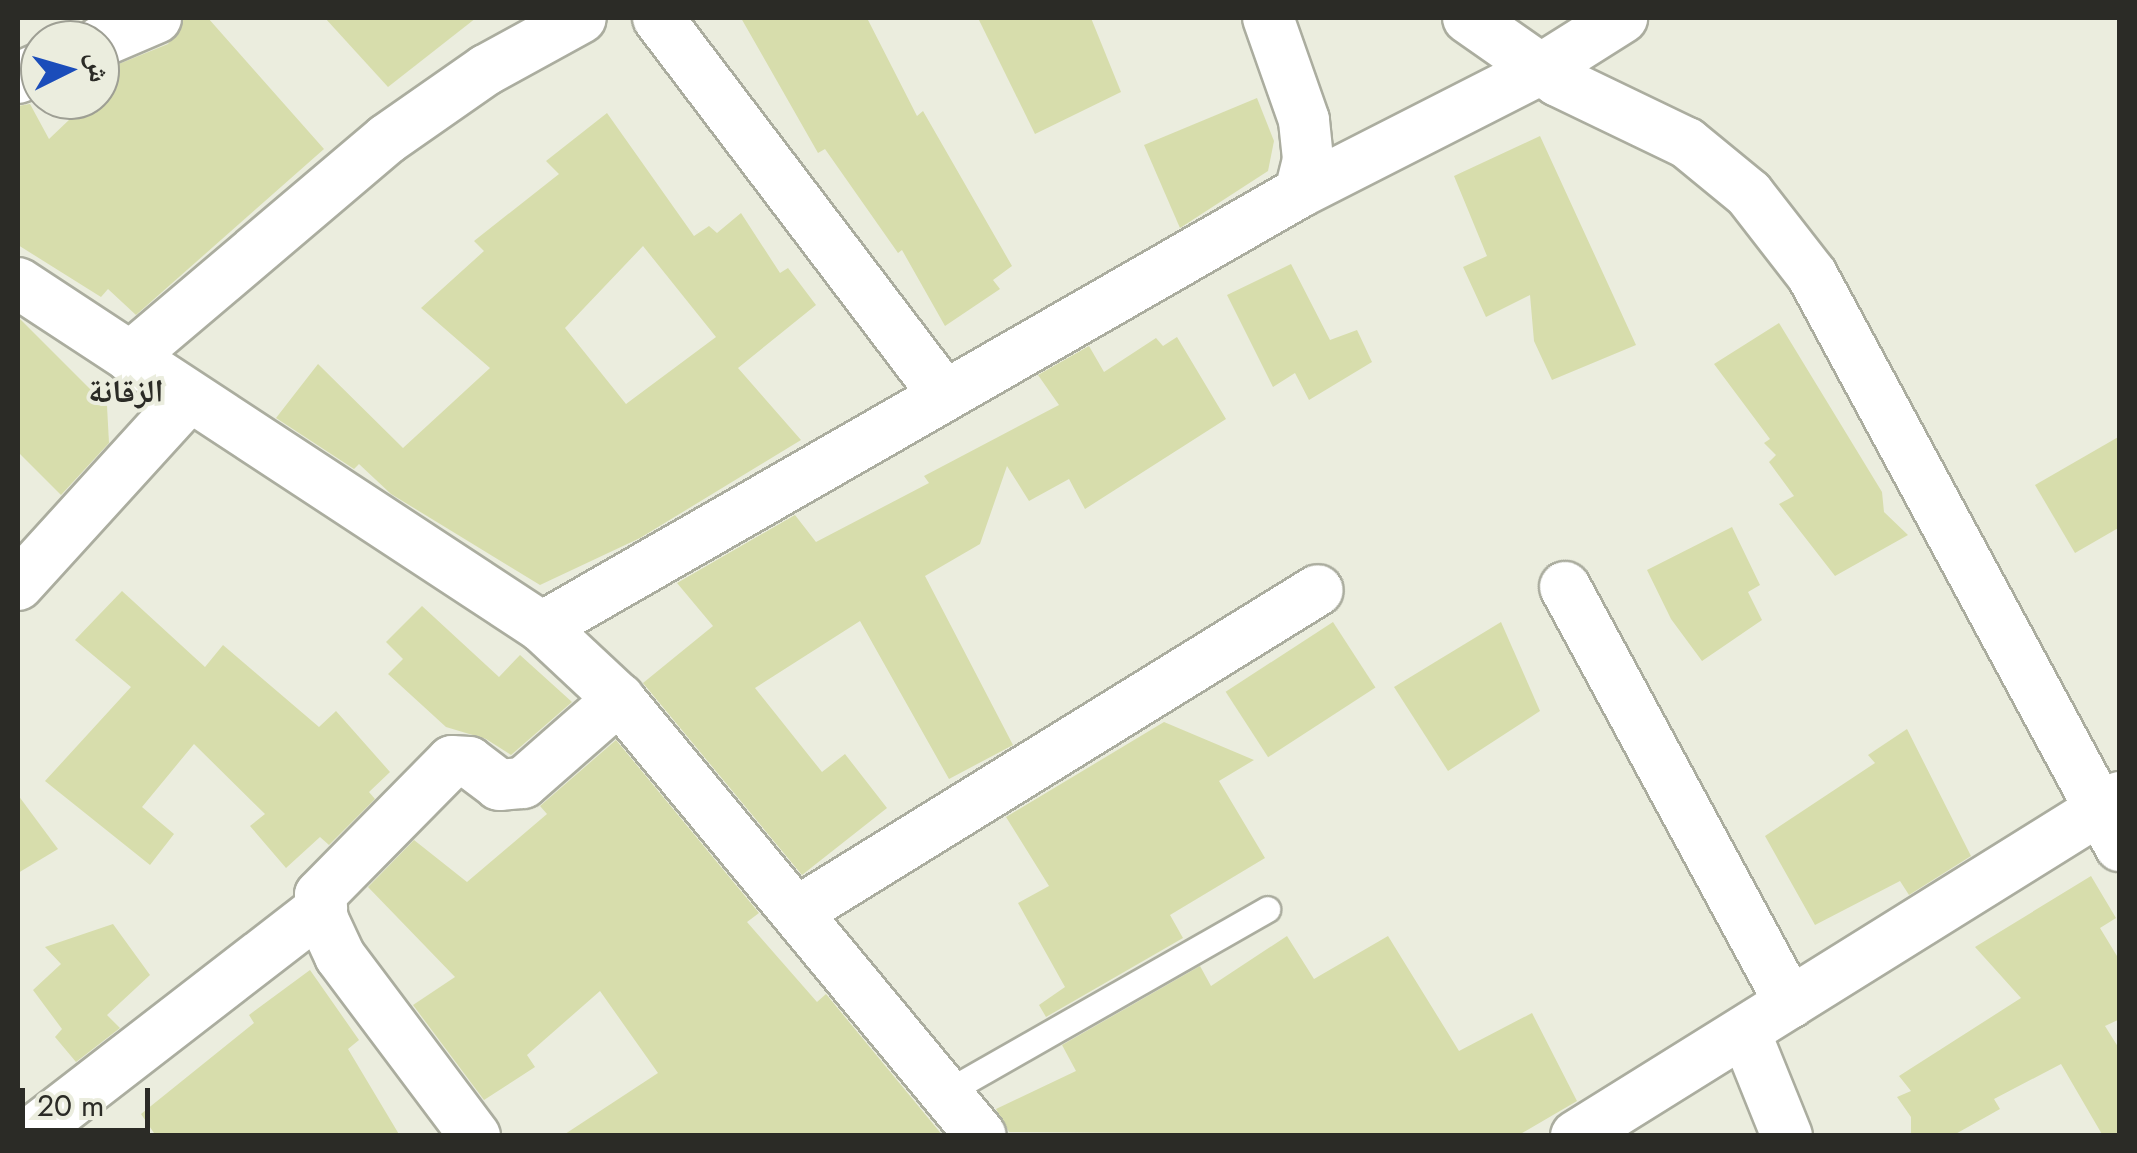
<!DOCTYPE html>
<meta charset="utf-8">
<style>
body{margin:0}
#map{position:relative;width:2137px;height:1153px;overflow:hidden;background:#ebedde;font-family:Jost,"Noto Naskh Arabic",sans-serif}
div>[style]{position:absolute}
.building>*{inset:0;background:#d7ddac;transform-origin:0 0}
.roads{filter:drop-shadow(2px 0 #abad9f) drop-shadow(-2px 0 #abad9f) drop-shadow(0 2px #abad9f) drop-shadow(0 -2px #abad9f)}
.service>*{height:25px;margin:-12.5px;padding:0 12.5px;transform-origin:12.5px;border-radius:12.5px;background:#fff}
.minor>*{height:50px;margin:-25px;padding:0 25px;transform-origin:25px;border-radius:25px;background:#fff}
span{translate:-50% -50%;white-space:nowrap;text-align:center;line-height:1.15;-webkit-text-stroke:8px #ebedde;paint-order:stroke}
.neighbourhood-label{font-size:32px;color:#2b2b26;font-weight:700}
.frame{position:absolute;inset:0;border:20px solid #2b2b26;pointer-events:none}
.north{position:absolute;left:20px;top:20px;width:100px;height:100px;box-sizing:border-box;background:#ebedde;border:2px solid #9e9f94;border-radius:50%;rotate:85deg;font-size:28px;font-weight:700;line-height:40px;text-align:center;color:#2b2b26}
.north::after{content:'';display:block;margin:auto;width:35px;height:45px;background:#1b4dba;clip-path:polygon(50% 0,100% 100%,50% 72%,0 100%)}
.scale{position:absolute;left:20px;top:1088px;width:130px;height:45px;box-sizing:border-box;border:5px solid #2b2b26;border-top:0;padding-left:12px;font-size:30px;line-height:35px;white-space:nowrap;color:#2b2b26;-webkit-text-stroke:8px #ebedde;paint-order:stroke}
</style>
<div id="map">
<div class="building">
<div style="clip-path:polygon(184px 18px,208px 18px,324px 149px,136px 315px,108px 289px,101px 297px,18px 245px,18px 106px,30px 104px,49px 139px,90px 100px,100px 100px,109px 82px,104px 70px,168px 44px)"></div>
<div style="clip-path:polygon(325px 18px,476px 18px,388px 87px)"></div>
<div style="clip-path:polygon(741px 18px,867px 18px,917px 116px,923px 111px,1012px 266px,993px 280px,1000px 289px,945px 326px,902px 250px,898px 253px,825px 149px,818px 153px)"></div>
<div style="clip-path:polygon(978px 18px,1091px 18px,1121px 92px,1035px 134px)"></div>
<div style="clip-path:polygon(1257px 98px,1274px 141px,1268px 171px,1180px 228px,1144px 145px)"></div>
<div style="clip-path:polygon(evenodd,607px 113px,694px 236px,709px 226px,717px 233px,741px 213px,780px 273px,788px 268px,816px 305px,738px 368px,801px 440px,640px 538px,540px 585px,391px 494px,359px 464px,354px 469px,276px 418px,318px 364px,403px 448px,490px 368px,421px 308px,484px 251px,474px 241px,559px 174px,546px 161px,607px 113px,643px 246px,716px 337px,626px 404px,565px 328px,643px 246px)"></div>
<div style="clip-path:polygon(1540px 136px,1636px 345px,1552px 380px,1534px 341px,1530px 295px,1486px 317px,1463px 267px,1487px 256px,1454px 176px)"></div>
<div style="clip-path:polygon(1291px 264px,1330px 340px,1357px 330px,1372px 362px,1309px 400px,1295px 373px,1273px 387px,1227px 295px)"></div>
<div style="clip-path:polygon(18px 317px,107px 406px,109px 443px,61px 495px,18px 452px)"></div>
<div style="clip-path:polygon(1779px 323px,1882px 492px,1884px 512px,1908px 535px,1835px 576px,1779px 504px,1794px 496px,1769px 462px,1776px 455px,1764px 443px,1770px 439px,1714px 364px)"></div>
<div style="clip-path:polygon(1177px 337px,1226px 419px,1085px 509px,1069px 479px,1029px 501px,1007px 466px,980px 544px,925px 576px,1013px 745px,949px 779px,860px 621px,755px 688px,822px 772px,845px 754px,887px 808px,802px 875px,643px 683px,713px 626px,677px 583px,795px 515px,816px 542px,929px 483px,924px 476px,1059px 405px,1038px 375px,1089px 346px,1104px 372px,1156px 338px,1163px 346px)"></div>
<div style="clip-path:polygon(2120px 436px,2120px 527px,2075px 553px,2035px 485px)"></div>
<div style="clip-path:polygon(1732px 527px,1760px 585px,1748px 592px,1762px 620px,1702px 661px,1671px 619px,1647px 570px)"></div>
<div style="clip-path:polygon(122px 591px,205px 667px,223px 645px,319px 727px,336px 711px,390px 772px,369px 792px,375px 799px,329px 845px,320px 837px,286px 868px,250px 826px,265px 814px,194px 744px,142px 807px,174px 834px,150px 865px,45px 781px,131px 687px,75px 640px)"></div>
<div style="clip-path:polygon(422px 606px,499px 677px,520px 655px,572px 702px,511px 755px,486px 739px,446px 727px,388px 674px,403px 659px,386px 642px)"></div>
<div style="left:1333px;top:622px;width:78px;height:128px;rotate:57deg"></div>
<div style="clip-path:polygon(1501px 622px,1540px 711px,1448px 771px,1394px 687px)"></div>
<div style="clip-path:polygon(1164px 722px,1254px 760px,1219px 781px,1265px 858px,1170px 915px,1183px 938px,1046px 1017px,1039px 1005px,1065px 987px,1018px 903px,1049px 886px,1006px 817px)"></div>
<div style="clip-path:polygon(1907px 729px,1971px 856px,1909px 895px,1900px 881px,1815px 925px,1765px 836px,1875px 763px,1868px 755px)"></div>
<div style="clip-path:polygon(616px 740px,759px 913px,747px 922px,817px 1002px,826px 994px,943px 1136px,562px 1136px,658px 1073px,600px 991px,527px 1055px,535px 1067px,484px 1100px,413px 1005px,455px 977px,368px 887px,414px 840px,467px 882px,547px 814px,540px 806px)"></div>
<div style="clip-path:polygon(18px 795px,58px 849px,18px 873px)"></div>
<div style="clip-path:polygon(2091px 876px,2116px 918px,2100px 928px,2120px 961px,2120px 1019px,2105px 1026px,2120px 1050px,2120px 1136px,2103px 1136px,2061px 1064px,1994px 1099px,2000px 1109px,1952px 1136px,1911px 1136px,1911px 1117px,1897px 1097px,1911px 1091px,1899px 1076px,2021px 998px,1975px 947px)"></div>
<div style="clip-path:polygon(113px 924px,150px 975px,107px 1015px,120px 1028px,76px 1062px,55px 1037px,62px 1029px,33px 990px,61px 964px,45px 947px)"></div>
<div style="clip-path:polygon(1287px 936px,1314px 979px,1388px 936px,1459px 1051px,1532px 1013px,1577px 1101px,1517px 1136px,1009px 1132px,996px 1109px,1076px 1071px,1062px 1045px,1200px 966px,1211px 986px)"></div>
<div style="clip-path:polygon(310px 970px,359px 1040px,348px 1049px,400px 1136px,156px 1136px,141px 1114px,254px 1023px,249px 1015px)"></div>
</div>
<div class="roads">
<div class="service">
<div style="left:945px;top:1093px;width:371px;rotate:-29.7deg"></div>
</div>
<div class="minor">
<div style="left:658px;top:18px;width:473px;rotate:52.8deg"></div>
<div style="left:1468px;top:18px;width:110px;rotate:35deg"></div>
<div style="left:1558px;top:81px;width:143px;rotate:25.7deg"></div>
<div style="left:1687px;top:143px;width:80px;rotate:39.4deg"></div>
<div style="left:1749px;top:194px;width:103px;rotate:52.1deg"></div>
<div style="left:1812px;top:275px;width:649px;rotate:61.66deg"></div>
<div style="left:100px;top:42px;width:61px;rotate:-23.2deg"></div>
<div style="left:18px;top:78px;width:24px;rotate:-24deg"></div>
<div style="left:1300px;top:192px;width:271px;rotate:-27deg"></div>
<div style="left:1541px;top:69px;width:96px;rotate:-32.2deg"></div>
<div style="left:18px;top:283px;width:627px;rotate:33.28deg"></div>
<div style="left:542px;top:627px;width:105px;rotate:43.1deg"></div>
<div style="left:619px;top:699px;width:567px;rotate:50.36deg"></div>
<div style="left:130px;top:357px;width:337px;rotate:-40.3deg"></div>
<div style="left:387px;top:139px;width:121px;rotate:-34.9deg"></div>
<div style="left:486px;top:70px;width:108px;rotate:-28.7deg"></div>
<div style="left:18px;top:585px;width:251px;rotate:-47.7deg"></div>
<div style="left:1565px;top:587px;width:473px;rotate:61.6deg"></div>
<div style="left:542px;top:627px;width:874px;rotate:-29.85deg"></div>
<div style="left:1300px;top:192px;width:34px;rotate:-76deg"></div>
<div style="left:1308px;top:159px;width:39px;rotate:-96deg"></div>
<div style="left:1304px;top:120px;width:108px;rotate:-109.4deg"></div>
<div style="left:797px;top:912px;width:612px;rotate:-31.72deg"></div>
<div style="left:1745px;top:1032px;width:112px;rotate:68deg"></div>
<div style="left:27px;top:1136px;width:373px;rotate:-37.7deg"></div>
<div style="left:475px;top:1136px;width:225px;rotate:-126.9deg"></div>
<div style="left:340px;top:956px;width:40px;rotate:-115deg"></div>
<div style="left:323px;top:920px;width:25px;rotate:-97deg"></div>
<div style="left:320px;top:895px;width:188px;rotate:-45.4deg"></div>
<div style="left:452px;top:761px;width:17px;rotate:3deg"></div>
<div style="left:469px;top:762px;width:38px;rotate:37deg"></div>
<div style="left:499px;top:785px;width:24px;rotate:-5deg"></div>
<div style="left:523px;top:783px;width:128px;rotate:-41.2deg"></div>
<div style="left:1576px;top:1136px;width:641px;rotate:-31.93deg"></div>
</div>
</div>
<div class="neighbourhood-label">
<span style="left:126px;top:391px">الزقانة</span>
</div>
<div class="frame"></div>
<div class="north">ش</div>
<div class="scale">20 m</div>
</div>
